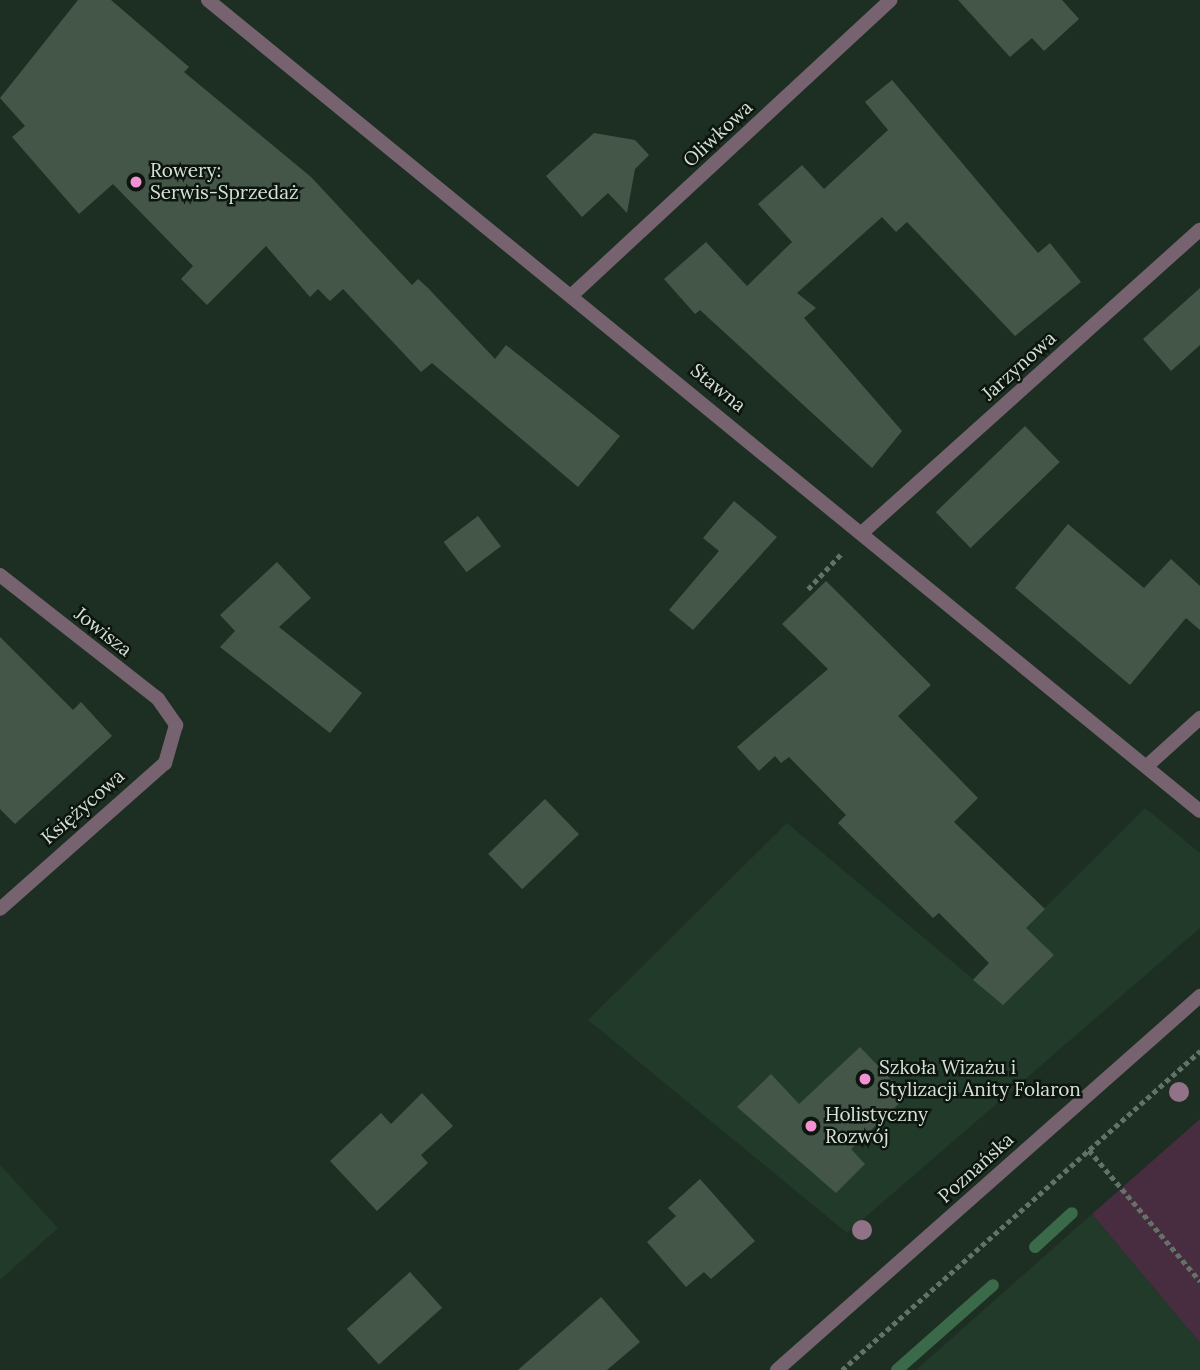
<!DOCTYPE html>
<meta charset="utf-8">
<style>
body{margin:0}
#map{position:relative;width:1200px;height:1370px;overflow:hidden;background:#1d2f22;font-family:Lora,serif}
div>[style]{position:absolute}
.built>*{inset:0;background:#213a29}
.green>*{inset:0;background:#482c3f}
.stream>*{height:12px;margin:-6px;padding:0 6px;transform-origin:6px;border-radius:6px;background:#3a6a4a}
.building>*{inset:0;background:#435648;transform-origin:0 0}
.path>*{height:4.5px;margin-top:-2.25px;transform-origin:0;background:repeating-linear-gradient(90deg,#637267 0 5px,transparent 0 8.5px)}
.minor>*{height:14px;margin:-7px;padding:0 7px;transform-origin:7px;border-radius:7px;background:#776370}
.tertiary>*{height:14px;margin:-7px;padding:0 7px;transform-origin:7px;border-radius:7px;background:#776370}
.trees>*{width:20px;height:20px;margin:-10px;border-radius:50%;background:#927287}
.dots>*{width:19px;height:19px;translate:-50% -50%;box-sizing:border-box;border:4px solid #0d150f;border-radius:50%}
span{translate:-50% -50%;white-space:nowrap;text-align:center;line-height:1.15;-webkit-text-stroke:5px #0d150f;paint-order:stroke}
.street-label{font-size:19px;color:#d5e0d7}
.poi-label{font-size:19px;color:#d5e0d7}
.left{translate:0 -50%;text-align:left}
</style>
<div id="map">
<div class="built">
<div style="clip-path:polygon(1145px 808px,1200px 853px,1200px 928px,847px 1233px,588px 1020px,787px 823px,973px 979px)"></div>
<div style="clip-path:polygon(0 1165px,58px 1228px,0 1280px)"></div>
<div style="clip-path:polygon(1092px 1214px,1200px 1343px,1200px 1370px,916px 1370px)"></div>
</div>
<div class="green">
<div style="clip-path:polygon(1200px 1119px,1200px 1343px,1092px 1214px)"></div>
</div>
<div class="stream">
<div style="left:1035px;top:1247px;width:50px;rotate:-42.6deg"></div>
<div style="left:897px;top:1370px;width:128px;rotate:-41.5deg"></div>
</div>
<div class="building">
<div style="clip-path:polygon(78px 0,111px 0,189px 67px,184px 72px,311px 177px,412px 285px,418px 279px,428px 288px,495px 359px,506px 345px,620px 436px,578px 487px,432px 363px,421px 372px,343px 289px,330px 301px,318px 289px,310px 297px,266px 246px,207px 305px,181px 279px,193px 266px,113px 184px,79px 214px,12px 137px,25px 126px,0 98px)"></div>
<div style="clip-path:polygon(958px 0,1062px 0,1079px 19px,1044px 51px,1032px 38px,1010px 57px)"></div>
<div style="clip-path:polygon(892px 80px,1038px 253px,1050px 243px,1081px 282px,1015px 336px,907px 222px,896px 232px,882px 217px,797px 293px,816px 308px,804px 318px,902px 431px,872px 468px,700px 310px,695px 314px,664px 279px,706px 242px,747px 286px,792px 242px,758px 204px,802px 165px,824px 189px,888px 130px,865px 102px)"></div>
<div style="clip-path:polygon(594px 133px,635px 140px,649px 155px,635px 169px,627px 213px,608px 193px,582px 217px,546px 176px)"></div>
<div style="clip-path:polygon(1200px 288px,1200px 345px,1171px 371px,1143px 339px)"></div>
<div style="left:1025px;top:426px;width:50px;height:124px;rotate:46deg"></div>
<div style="clip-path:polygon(734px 501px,777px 537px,693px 630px,669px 610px,719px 551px,703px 538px)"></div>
<div style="left:478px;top:516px;width:38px;height:43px;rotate:53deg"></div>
<div style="clip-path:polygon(1068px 524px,1144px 588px,1171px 559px,1200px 586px,1200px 630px,1186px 618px,1130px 685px,1015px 588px)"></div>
<div style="clip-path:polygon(277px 562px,311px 598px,279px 627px,362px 693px,330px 733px,220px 647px,235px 631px,220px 615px)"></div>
<div style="clip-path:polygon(826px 581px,931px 685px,898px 716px,978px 798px,954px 822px,1045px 909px,1026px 928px,1054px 955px,1003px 1005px,973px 980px,989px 963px,939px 913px,933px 918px,838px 823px,846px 815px,789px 757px,781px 763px,775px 756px,759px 771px,737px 747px,828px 669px,782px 624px)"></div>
<div style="clip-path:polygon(0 637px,73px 710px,81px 702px,112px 736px,15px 824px,0 809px)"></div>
<div style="left:545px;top:799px;width:49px;height:79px;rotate:46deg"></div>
<div style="clip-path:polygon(860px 1047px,907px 1096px,851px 1149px,865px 1164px,836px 1193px,737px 1107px,771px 1074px,799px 1104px)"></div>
<div style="clip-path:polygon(422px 1093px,453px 1126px,421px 1155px,428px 1163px,377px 1211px,330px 1161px,381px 1113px,391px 1124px)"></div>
<div style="clip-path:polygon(700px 1179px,755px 1241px,711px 1279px,704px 1272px,686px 1287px,647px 1242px,676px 1216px,668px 1208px)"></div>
<div style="left:410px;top:1272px;width:48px;height:85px;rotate:48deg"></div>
<div style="clip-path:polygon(601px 1297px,640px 1342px,607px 1370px,518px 1370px)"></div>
</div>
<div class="path">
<div style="left:808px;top:589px;width:48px;rotate:-46.7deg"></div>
<div style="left:1089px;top:1150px;width:172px;rotate:49.7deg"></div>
<div style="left:842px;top:1370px;width:480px;rotate:-41.7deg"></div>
</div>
<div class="minor">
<div style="left:208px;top:0;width:1281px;rotate:39.27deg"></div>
<div style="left:572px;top:295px;width:434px;rotate:-42.8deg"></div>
<div style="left:864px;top:531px;width:451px;rotate:-41.9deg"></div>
<div style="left:0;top:575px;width:201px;rotate:38.1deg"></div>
<div style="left:158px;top:699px;width:32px;rotate:55deg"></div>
<div style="left:176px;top:725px;width:40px;rotate:106deg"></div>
<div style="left:165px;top:763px;width:220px;rotate:138.5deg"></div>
<div style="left:1147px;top:766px;width:72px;rotate:-42.2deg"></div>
</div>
<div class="tertiary">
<div style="left:777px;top:1370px;width:565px;rotate:-41.48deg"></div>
</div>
<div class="trees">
<div style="left:1179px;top:1092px"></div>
<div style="left:862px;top:1230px"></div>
</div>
<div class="dots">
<div style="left:136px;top:182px;background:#f491d4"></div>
<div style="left:865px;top:1079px;background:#f491d4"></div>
<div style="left:811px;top:1126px;background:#f491d4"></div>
</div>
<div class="street-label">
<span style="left:718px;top:134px;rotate:-43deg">Oliwkowa</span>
<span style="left:1019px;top:366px;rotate:-42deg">Jarzynowa</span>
<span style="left:718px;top:388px;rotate:39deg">Stawna</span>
<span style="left:103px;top:632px;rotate:38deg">Jowisza</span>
<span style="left:83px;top:807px;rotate:-41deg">Księżycowa</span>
<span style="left:976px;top:1168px;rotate:-42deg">Poznańska</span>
</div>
<div class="poi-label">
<span class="left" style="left:150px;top:182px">Rowery:<br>Serwis-Sprzedaż</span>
<span class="left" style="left:879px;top:1079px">Szkoła Wizażu i<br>Stylizacji Anity Folaron</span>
<span class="left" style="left:825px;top:1126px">Holistyczny<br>Rozwój</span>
</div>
</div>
